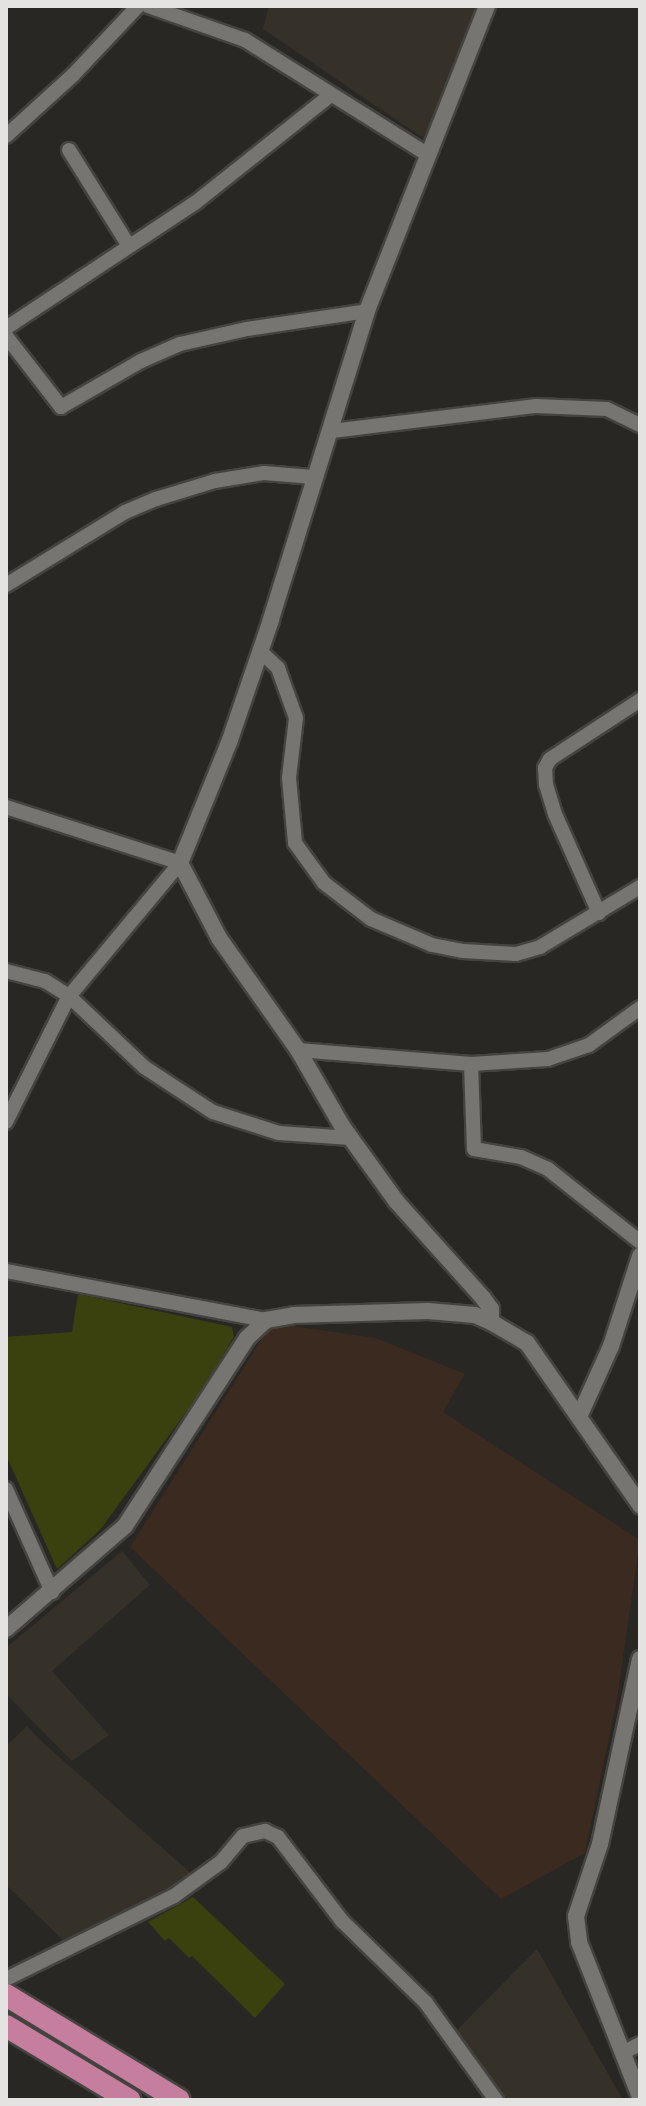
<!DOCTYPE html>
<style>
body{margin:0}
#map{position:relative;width:646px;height:2106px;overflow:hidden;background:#282723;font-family:Helvetica,sans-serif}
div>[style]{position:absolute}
.built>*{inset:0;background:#353128}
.medical>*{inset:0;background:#3a2a20}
.green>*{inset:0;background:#3a410f}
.roads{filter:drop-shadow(2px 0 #44433f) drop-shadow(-2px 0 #44433f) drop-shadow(0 2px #44433f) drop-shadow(0 -2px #44433f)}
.minor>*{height:14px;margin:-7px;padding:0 7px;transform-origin:7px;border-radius:7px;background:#777571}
.tertiary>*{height:16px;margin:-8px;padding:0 8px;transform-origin:8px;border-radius:8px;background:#777571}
.trunk>*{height:22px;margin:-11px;padding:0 11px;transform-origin:11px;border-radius:11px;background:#c67e9e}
span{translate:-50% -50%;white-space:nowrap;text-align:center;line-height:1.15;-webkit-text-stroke:6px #282723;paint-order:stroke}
.frame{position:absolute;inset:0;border:8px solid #e4e3e1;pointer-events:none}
</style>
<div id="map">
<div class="built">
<div style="clip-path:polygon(269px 6px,488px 6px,423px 138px,263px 29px)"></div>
<div style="clip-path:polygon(122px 1551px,150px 1585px,52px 1671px,109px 1735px,72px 1761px,6px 1694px,6px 1648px)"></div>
<div style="clip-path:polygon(27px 1726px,41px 1741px,194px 1876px,171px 1893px,66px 1943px,6px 1885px,6px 1746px)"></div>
<div style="clip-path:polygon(537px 1949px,623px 2100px,504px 2100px,454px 2033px)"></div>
</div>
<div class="medical">
<div style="clip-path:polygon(272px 1323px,376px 1338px,465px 1374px,443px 1412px,640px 1540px,617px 1700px,585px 1853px,501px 1899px,130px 1547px)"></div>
</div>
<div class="green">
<div style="clip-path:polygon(78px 1294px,232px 1327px,234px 1337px,200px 1393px,100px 1530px,57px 1569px,6px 1455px,6px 1337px,72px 1332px)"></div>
<div style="clip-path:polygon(193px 1897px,285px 1984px,255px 2018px,192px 1956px,189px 1958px,169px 1938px,165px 1941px,148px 1922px)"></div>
</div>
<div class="roads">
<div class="minor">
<div style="left:148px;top:6px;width:103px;rotate:19.3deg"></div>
<div style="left:245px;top:40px;width:216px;rotate:32.1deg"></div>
<div style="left:6px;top:136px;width:91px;rotate:-42.3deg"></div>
<div style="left:73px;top:75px;width:95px;rotate:-46.7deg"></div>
<div style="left:69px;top:150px;width:113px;rotate:58deg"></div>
<div style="left:6px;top:328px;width:227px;rotate:-33.5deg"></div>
<div style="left:195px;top:203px;width:174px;rotate:-38.5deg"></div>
<div style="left:6px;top:336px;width:90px;rotate:52.2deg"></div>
<div style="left:61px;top:407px;width:92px;rotate:-29.9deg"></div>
<div style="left:141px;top:361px;width:43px;rotate:-23.6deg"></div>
<div style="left:180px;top:344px;width:69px;rotate:-12.6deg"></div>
<div style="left:247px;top:329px;width:121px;rotate:-8.5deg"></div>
<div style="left:332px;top:431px;width:206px;rotate:-7deg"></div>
<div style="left:536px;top:406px;width:71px;rotate:2.4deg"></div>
<div style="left:607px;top:409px;width:37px;rotate:26deg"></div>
<div style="left:6px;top:585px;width:140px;rotate:-31.5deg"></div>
<div style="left:125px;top:512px;width:34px;rotate:-23deg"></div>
<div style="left:156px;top:499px;width:62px;rotate:-17deg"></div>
<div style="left:215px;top:481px;width:50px;rotate:-9.3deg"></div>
<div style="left:264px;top:473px;width:49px;rotate:4.7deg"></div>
<div style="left:260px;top:651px;width:25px;rotate:43deg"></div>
<div style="left:278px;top:668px;width:53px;rotate:70.2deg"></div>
<div style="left:296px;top:718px;width:60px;rotate:96.7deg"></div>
<div style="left:289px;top:778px;width:65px;rotate:84.7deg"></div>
<div style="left:295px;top:843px;width:49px;rotate:54.1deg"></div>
<div style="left:324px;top:883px;width:59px;rotate:37.5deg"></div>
<div style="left:371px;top:919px;width:66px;rotate:23.1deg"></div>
<div style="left:432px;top:945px;width:32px;rotate:11deg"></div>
<div style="left:463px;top:951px;width:53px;rotate:3.2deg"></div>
<div style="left:516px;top:954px;width:25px;rotate:-16deg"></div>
<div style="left:540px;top:947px;width:117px;rotate:-31deg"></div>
<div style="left:6px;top:807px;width:183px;rotate:17.8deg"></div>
<div style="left:180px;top:863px;width:173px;rotate:129.8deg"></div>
<div style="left:69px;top:996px;width:141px;rotate:116.6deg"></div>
<div style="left:599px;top:913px;width:108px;rotate:-114deg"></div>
<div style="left:555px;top:814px;width:30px;rotate:-107deg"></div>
<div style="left:546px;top:785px;width:17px;rotate:-93deg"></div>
<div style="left:545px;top:768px;width:10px;rotate:-61deg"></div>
<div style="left:550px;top:759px;width:108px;rotate:-33.2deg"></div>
<div style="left:6px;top:971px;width:40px;rotate:14.4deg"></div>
<div style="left:45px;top:981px;width:28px;rotate:32deg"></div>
<div style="left:69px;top:996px;width:103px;rotate:43.4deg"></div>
<div style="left:144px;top:1067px;width:82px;rotate:33.1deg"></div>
<div style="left:213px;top:1112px;width:69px;rotate:17.7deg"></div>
<div style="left:279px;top:1133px;width:72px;rotate:4deg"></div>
<div style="left:298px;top:1050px;width:174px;rotate:4.6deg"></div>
<div style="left:471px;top:1064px;width:77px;rotate:-3.7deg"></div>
<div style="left:548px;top:1059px;width:43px;rotate:-18.9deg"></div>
<div style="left:589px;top:1045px;width:63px;rotate:-36deg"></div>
<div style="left:471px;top:1064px;width:85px;rotate:88deg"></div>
<div style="left:474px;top:1149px;width:48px;rotate:9.7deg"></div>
<div style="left:521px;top:1157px;width:30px;rotate:24deg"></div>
<div style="left:548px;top:1169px;width:117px;rotate:38.4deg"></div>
<div style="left:6px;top:1271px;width:265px;rotate:10.7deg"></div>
<div style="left:6px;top:1489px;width:113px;rotate:65.9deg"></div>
<div style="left:6px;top:1979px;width:187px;rotate:-26.3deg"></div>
<div style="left:174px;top:1896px;width:58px;rotate:-35.9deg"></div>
<div style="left:221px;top:1862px;width:34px;rotate:-50deg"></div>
<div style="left:243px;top:1836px;width:23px;rotate:-13deg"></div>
<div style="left:265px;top:1831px;width:14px;rotate:25deg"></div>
<div style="left:278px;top:1837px;width:106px;rotate:52.7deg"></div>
<div style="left:342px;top:1921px;width:117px;rotate:44.3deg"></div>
<div style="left:426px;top:2003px;width:120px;rotate:54.2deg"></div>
<div style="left:624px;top:2052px;width:18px;rotate:-27deg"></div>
</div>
<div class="tertiary">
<div style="left:487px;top:6px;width:328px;rotate:111.5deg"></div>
<div style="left:367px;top:311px;width:324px;rotate:107.3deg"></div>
<div style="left:271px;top:620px;width:127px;rotate:108.9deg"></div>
<div style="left:230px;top:740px;width:133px;rotate:112.1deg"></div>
<div style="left:180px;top:863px;width:85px;rotate:62.5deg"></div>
<div style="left:219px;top:938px;width:137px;rotate:54.8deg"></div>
<div style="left:298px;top:1050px;width:88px;rotate:59.9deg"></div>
<div style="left:342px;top:1126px;width:92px;rotate:54.2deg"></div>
<div style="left:396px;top:1201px;width:130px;rotate:48.1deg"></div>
<div style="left:483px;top:1298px;width:14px;rotate:54deg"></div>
<div style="left:491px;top:1309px;width:13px;rotate:90deg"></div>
<div style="left:579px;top:1417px;width:78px;rotate:-65.7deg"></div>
<div style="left:611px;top:1346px;width:95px;rotate:-72.1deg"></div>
<div style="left:6px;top:1629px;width:157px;rotate:-40.9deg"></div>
<div style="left:125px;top:1526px;width:224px;rotate:-57deg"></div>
<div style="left:247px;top:1338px;width:26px;rotate:-43deg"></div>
<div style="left:266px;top:1320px;width:27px;rotate:-10deg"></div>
<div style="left:293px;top:1315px;width:135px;rotate:-1.7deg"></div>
<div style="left:428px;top:1311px;width:47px;rotate:4.9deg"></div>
<div style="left:475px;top:1315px;width:17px;rotate:24deg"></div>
<div style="left:491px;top:1322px;width:42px;rotate:30.3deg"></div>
<div style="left:527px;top:1343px;width:198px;rotate:55.1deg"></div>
<div style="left:640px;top:1659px;width:189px;rotate:102.2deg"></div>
<div style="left:600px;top:1844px;width:76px;rotate:108.4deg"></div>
<div style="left:576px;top:1916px;width:26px;rotate:83deg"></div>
<div style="left:579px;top:1942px;width:167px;rotate:68.5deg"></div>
</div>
<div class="trunk">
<div style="left:6px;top:1995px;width:202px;rotate:31.3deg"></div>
<div style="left:6px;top:2026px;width:144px;rotate:31deg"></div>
</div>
</div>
<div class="frame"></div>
</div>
